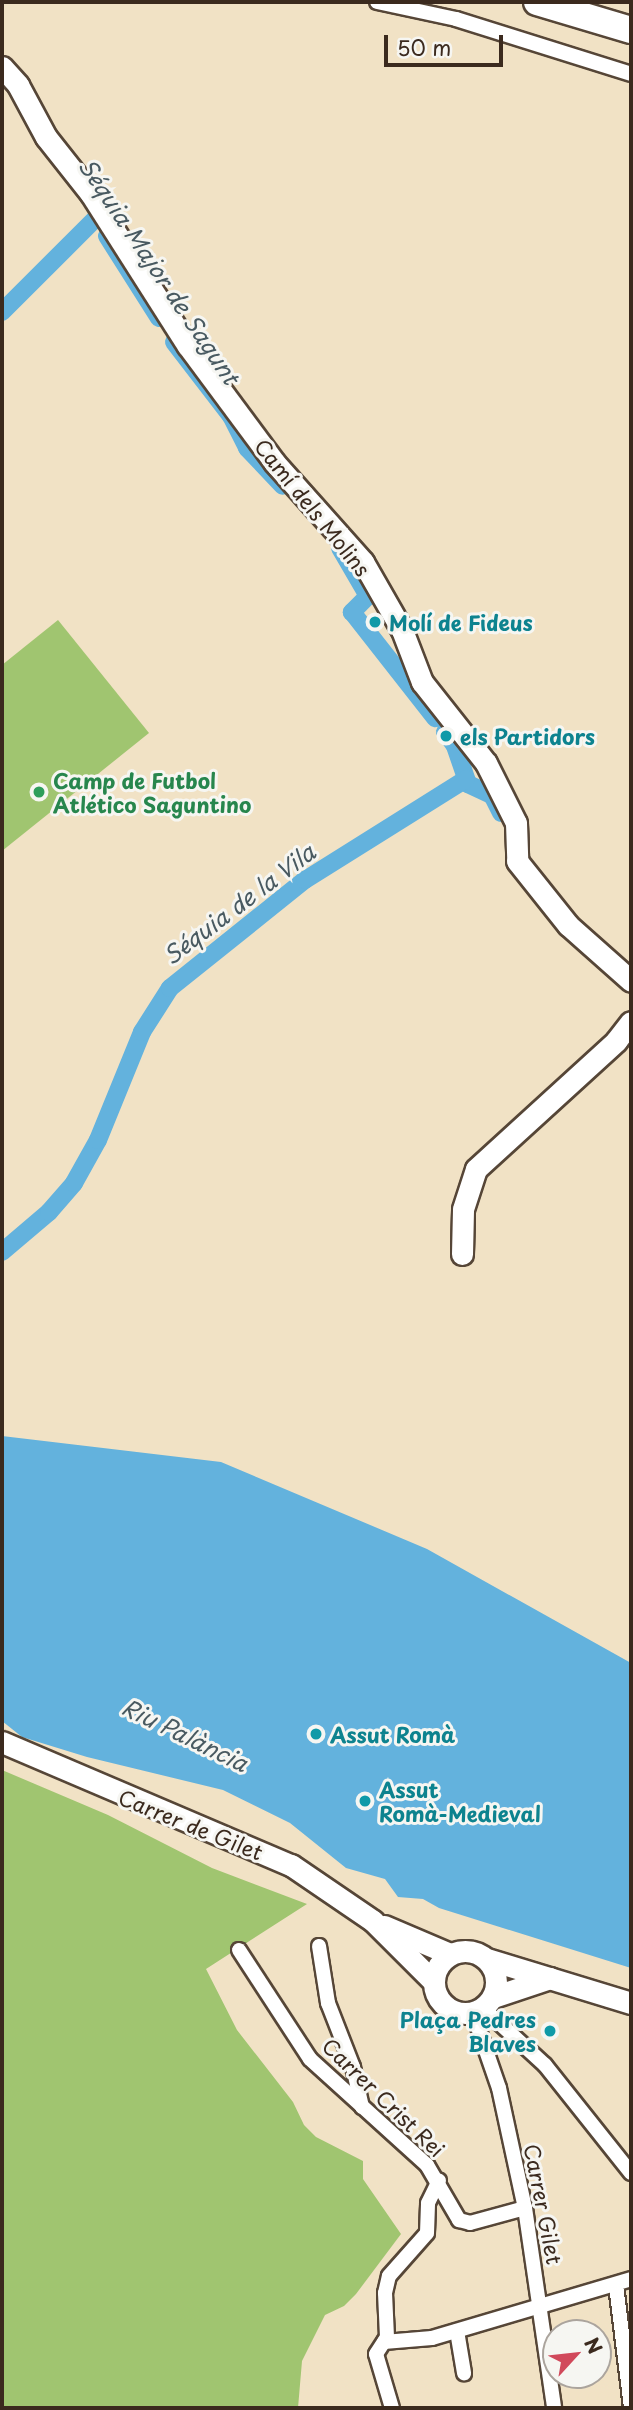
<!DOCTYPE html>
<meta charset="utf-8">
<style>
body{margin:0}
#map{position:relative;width:633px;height:2410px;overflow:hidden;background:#f1e2c5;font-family:"Playpen Sans",sans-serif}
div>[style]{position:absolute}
.green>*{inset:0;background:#a0c570}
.water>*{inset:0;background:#63b2dd}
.canal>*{height:18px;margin:-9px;padding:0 9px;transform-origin:9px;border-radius:9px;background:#63b2dd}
.roads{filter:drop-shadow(2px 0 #564637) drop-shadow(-2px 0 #564637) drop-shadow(0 2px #564637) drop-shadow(0 -2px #564637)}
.street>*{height:14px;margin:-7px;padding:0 7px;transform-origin:7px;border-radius:7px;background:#fff}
.secondary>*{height:21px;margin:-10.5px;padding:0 10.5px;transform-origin:10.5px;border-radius:10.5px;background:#fff}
.secondary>.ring{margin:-10.5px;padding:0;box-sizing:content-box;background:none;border:21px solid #fff;border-radius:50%}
.highway>*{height:26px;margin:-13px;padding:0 13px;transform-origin:13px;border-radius:13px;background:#fff}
.dots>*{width:19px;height:19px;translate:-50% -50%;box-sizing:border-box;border:4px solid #f6f6f2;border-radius:50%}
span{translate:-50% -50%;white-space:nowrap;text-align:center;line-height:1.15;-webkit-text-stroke:6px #f6f6f2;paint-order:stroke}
.street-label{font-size:21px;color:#3b2a1e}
.culture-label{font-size:21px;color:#0d838f;font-weight:700}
.left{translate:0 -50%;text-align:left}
.right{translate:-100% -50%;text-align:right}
.leisure-label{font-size:21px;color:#27864d;font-weight:700}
.water-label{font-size:23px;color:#495a61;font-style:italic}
.frame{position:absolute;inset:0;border:4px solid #3b2a1e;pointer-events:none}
.north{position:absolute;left:542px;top:2319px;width:70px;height:70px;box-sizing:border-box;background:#f6f6f2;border:2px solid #aba49d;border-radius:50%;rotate:63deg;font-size:19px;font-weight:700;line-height:28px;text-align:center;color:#3b2a1e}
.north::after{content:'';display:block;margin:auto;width:24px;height:32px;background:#d1495b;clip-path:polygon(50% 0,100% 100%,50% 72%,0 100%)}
.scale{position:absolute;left:384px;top:35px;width:119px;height:32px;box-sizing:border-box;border:4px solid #3b2a1e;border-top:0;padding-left:9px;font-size:21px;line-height:24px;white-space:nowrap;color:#3b2a1e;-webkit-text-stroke:5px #f6f6f2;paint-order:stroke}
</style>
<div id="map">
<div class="green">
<div style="clip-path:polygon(58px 620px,149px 733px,2px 851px,2px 665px)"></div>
<div style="clip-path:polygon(2px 1770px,108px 1815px,212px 1868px,307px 1904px,206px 1969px,237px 2030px,293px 2102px,304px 2125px,316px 2137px,363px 2161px,363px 2179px,401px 2234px,356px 2294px,344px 2306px,325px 2315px,302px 2361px,298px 2408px,2px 2408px)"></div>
</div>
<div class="water">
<div style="clip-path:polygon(2px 1436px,221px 1462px,427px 1549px,631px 1663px,631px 1968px,439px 1908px,423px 1899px,398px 1897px,385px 1879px,346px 1868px,290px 1823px,223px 1790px,87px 1757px,22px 1737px,2px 1721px)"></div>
</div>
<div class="canal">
<div style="left:107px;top:236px;width:97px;rotate:57.6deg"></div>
<div style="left:2px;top:312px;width:134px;rotate:-45deg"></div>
<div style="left:174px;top:342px;width:93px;rotate:52.4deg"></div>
<div style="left:231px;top:416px;width:36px;rotate:63deg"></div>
<div style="left:247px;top:448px;width:52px;rotate:46.5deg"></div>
<div style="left:340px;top:548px;width:56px;rotate:59.7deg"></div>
<div style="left:368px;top:596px;width:23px;rotate:135deg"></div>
<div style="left:352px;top:612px;width:135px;rotate:51.9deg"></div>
<div style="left:445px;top:732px;width:17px;rotate:54deg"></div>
<div style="left:455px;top:746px;width:40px;rotate:71.1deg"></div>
<div style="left:468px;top:784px;width:26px;rotate:25deg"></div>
<div style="left:492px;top:795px;width:20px;rotate:63deg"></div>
<div style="left:2px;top:1252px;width:62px;rotate:-40.4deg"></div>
<div style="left:49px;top:1212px;width:38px;rotate:-49deg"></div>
<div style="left:74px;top:1183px;width:49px;rotate:-60.8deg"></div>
<div style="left:98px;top:1140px;width:117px;rotate:-67.8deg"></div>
<div style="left:142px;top:1032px;width:52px;rotate:-57.5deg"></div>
<div style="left:170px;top:988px;width:173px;rotate:-38.7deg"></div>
<div style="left:305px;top:880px;width:190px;rotate:-32.1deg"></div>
</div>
<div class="roads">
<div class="street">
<div style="left:377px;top:2px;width:81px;rotate:12.1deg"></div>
<div style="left:456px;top:19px;width:183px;rotate:17.4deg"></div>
<div style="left:319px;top:1946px;width:58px;rotate:81deg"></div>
<div style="left:328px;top:2003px;width:69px;rotate:68.7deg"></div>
<div style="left:353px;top:2067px;width:41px;rotate:77.3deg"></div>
<div style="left:239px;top:1950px;width:130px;rotate:56.9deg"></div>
<div style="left:310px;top:2059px;width:158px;rotate:42.2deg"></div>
<div style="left:427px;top:2165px;width:64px;rotate:59.8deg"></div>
<div style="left:459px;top:2220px;width:11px;rotate:15deg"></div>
<div style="left:470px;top:2223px;width:57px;rotate:-15.3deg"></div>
<div style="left:483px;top:2008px;width:84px;rotate:42.6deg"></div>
<div style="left:545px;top:2065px;width:138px;rotate:51.5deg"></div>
<div style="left:473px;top:2013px;width:79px;rotate:70.9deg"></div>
<div style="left:499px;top:2088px;width:123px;rotate:77.8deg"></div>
<div style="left:525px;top:2208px;width:202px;rotate:81.7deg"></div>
<div style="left:616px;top:2285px;width:124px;rotate:83deg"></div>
<div style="left:457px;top:2331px;width:43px;rotate:80.5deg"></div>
<div style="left:384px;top:2342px;width:48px;rotate:-4.8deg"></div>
<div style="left:432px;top:2338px;width:208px;rotate:-16.5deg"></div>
<div style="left:392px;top:2408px;width:56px;rotate:-106.5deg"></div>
<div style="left:376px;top:2354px;width:20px;rotate:-57deg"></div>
<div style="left:387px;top:2337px;width:44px;rotate:-92.6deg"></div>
<div style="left:385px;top:2293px;width:17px;rotate:-77deg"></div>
<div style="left:389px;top:2276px;width:57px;rotate:-48.5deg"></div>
<div style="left:427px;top:2233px;width:30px;rotate:-88deg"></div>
<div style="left:428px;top:2203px;width:25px;rotate:-64deg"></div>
</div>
<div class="secondary">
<div style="left:2px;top:67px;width:24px;rotate:48deg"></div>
<div style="left:18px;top:85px;width:59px;rotate:61.7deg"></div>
<div style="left:46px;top:137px;width:73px;rotate:51.7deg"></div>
<div style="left:91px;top:194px;width:180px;rotate:57.5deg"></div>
<div style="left:188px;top:346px;width:144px;rotate:53.4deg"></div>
<div style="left:274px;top:462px;width:134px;rotate:48.3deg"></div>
<div style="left:363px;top:562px;width:78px;rotate:60.2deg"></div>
<div style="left:402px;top:630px;width:56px;rotate:69deg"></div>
<div style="left:422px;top:682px;width:103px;rotate:51.7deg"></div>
<div style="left:486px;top:763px;width:67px;rotate:63.4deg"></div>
<div style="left:516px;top:823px;width:38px;rotate:88deg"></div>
<div style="left:517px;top:861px;width:82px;rotate:51.4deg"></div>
<div style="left:568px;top:925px;width:84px;rotate:41.6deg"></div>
<div style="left:462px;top:1254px;width:45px;rotate:-88.7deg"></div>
<div style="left:463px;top:1209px;width:42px;rotate:-72deg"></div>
<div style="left:476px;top:1169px;width:190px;rotate:-42.4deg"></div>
<div style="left:616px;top:1041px;width:24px;rotate:-52deg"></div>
<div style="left:2px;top:1742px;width:314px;rotate:23.1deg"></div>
<div style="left:291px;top:1865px;width:99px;rotate:34.3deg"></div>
<div style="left:373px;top:1921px;width:85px;rotate:45deg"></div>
<div style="left:384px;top:1926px;width:72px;rotate:23deg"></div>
<div class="ring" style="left:434px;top:1951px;width:41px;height:41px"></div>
<div style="left:487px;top:1959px;width:151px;rotate:17deg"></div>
<div style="left:493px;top:1997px;width:60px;rotate:-18.4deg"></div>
</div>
<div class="highway">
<div style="left:537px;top:2px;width:98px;rotate:16.6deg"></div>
</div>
</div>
<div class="dots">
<div style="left:375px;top:622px;background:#0f9aa8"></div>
<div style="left:446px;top:736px;background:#0f9aa8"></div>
<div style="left:39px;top:792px;background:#2e9e5b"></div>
<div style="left:316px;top:1734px;background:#0f9aa8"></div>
<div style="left:365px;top:1801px;background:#0f9aa8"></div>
<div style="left:550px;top:2031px;background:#0f9aa8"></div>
</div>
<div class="street-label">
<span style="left:313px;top:507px;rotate:51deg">Camí dels Molins</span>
<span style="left:191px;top:1824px;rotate:22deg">Carrer de Gilet</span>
<span style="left:384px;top:2097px;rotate:44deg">Carrer Crist Rei</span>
<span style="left:544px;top:2204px;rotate:79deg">Carrer Gilet</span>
</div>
<div class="culture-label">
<span class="left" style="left:389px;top:622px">Molí de Fideus</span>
<span class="left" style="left:460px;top:736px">els Partidors</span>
<span class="left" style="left:330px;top:1734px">Assut Romà</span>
<span class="left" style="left:379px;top:1801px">Assut<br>Romà-Medieval</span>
<span class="right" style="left:536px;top:2031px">Plaça Pedres<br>Blaves</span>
</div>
<div class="leisure-label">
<span class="left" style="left:53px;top:792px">Camp de Futbol<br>Atlético Saguntino</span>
</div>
<div class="water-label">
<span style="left:159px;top:271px;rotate:56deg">Séquia Major de Sagunt</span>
<span style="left:239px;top:904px;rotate:-37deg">Séquia de la Vila</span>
<span style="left:185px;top:1735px;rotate:26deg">Riu Palància</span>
</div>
<div class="frame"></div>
<div class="north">N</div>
<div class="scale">50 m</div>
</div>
